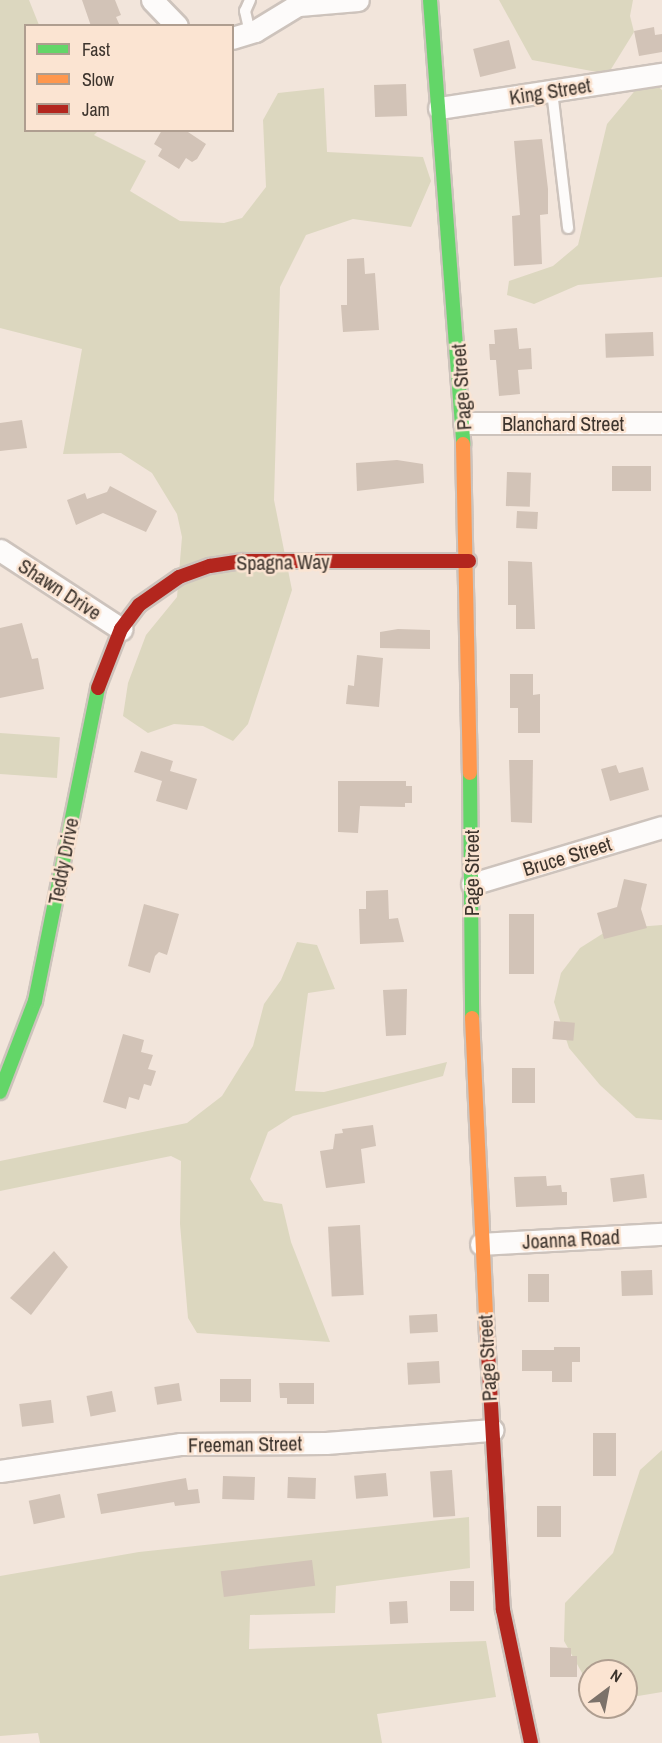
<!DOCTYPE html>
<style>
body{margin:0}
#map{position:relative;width:662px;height:1743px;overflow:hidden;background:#f2e5db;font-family:"Archivo Narrow",sans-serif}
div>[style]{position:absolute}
.green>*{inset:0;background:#dcd7bf;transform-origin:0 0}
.building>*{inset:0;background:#d2c3b7;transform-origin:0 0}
.roads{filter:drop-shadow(2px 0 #cdc3bc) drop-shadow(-2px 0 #cdc3bc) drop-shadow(0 2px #cdc3bc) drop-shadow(0 -2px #cdc3bc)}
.lane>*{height:10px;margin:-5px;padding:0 5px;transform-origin:5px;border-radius:5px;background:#fdfbfa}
.street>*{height:21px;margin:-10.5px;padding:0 10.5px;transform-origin:10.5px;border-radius:10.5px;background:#fdfbfa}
.fast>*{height:14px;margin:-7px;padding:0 7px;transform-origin:7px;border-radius:7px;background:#63d668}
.slow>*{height:14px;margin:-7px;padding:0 7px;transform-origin:7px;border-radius:7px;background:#ff974d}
.jam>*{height:14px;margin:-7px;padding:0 7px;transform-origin:7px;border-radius:7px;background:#b3261e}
span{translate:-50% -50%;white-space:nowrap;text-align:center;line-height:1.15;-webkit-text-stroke:5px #fbe4d2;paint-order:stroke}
.street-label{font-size:20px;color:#3d342d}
.legend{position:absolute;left:24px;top:24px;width:210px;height:108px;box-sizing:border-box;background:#fbe4d2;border:2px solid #af9e90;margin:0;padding:8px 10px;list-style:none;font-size:18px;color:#3d342d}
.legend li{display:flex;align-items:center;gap:12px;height:30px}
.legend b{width:30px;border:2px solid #af9e90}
.north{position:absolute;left:578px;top:1659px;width:60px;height:60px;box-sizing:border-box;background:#fbe4d2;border:2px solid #af9e90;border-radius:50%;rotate:32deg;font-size:16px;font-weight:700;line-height:24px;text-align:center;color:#3d342d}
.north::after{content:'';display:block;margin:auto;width:21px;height:27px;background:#7c726a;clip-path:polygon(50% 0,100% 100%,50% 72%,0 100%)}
</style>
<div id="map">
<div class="green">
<div style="clip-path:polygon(0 0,29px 0,39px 25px,26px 26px,26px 130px,98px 131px,94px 135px,146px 161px,130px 191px,180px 221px,224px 223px,242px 218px,266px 187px,263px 120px,278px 93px,324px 88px,327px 152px,423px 157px,431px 181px,411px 227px,353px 219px,306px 235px,280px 287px,274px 500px,292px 590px,248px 724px,233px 741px,203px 726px,174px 724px,148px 733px,123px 716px,128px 683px,146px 635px,177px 597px,182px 537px,177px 514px,152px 473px,121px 453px,63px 454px,82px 349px,0 328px)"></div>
<div style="clip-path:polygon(499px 0,633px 0,630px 16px,634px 32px,608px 74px,532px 60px)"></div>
<div style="clip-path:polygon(654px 83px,662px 90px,662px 277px,578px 285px,534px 304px,507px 295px,509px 281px,553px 266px,578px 245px,607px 124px,638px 87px)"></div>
<div style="left:0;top:733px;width:60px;height:41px;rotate:4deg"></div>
<div style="clip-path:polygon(662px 925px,662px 1120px,636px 1118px,600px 1085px,569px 1048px,554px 1002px,561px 973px,580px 948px,610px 929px)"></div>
<div style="clip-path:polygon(297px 942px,317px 945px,335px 989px,308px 993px,295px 1091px,324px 1092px,447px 1062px,443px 1076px,293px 1116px,268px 1132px,250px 1179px,264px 1201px,282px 1204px,291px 1242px,330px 1342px,197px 1333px,188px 1318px,180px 1224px,181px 1161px,171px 1156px,0 1191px,0 1161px,187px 1123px,222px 1096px,253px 1046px,264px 1004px,281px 980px)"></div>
<div style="clip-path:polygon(662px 1450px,662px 1692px,626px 1698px,626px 1671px,590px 1671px,590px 1687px,564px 1641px,565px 1603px,613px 1553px,640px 1470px)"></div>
<div style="clip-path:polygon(469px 1517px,470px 1568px,336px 1586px,335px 1613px,250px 1615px,249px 1649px,486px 1641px,496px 1697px,377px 1714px,382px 1743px,40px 1743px,38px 1733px,0 1736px,0 1576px,139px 1552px)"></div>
</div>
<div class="building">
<div style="clip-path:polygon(82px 0,115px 0,121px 15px,116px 17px,120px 26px,91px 26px)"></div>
<div style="clip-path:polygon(654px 27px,655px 35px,662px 34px,662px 52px,639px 56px,634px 31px)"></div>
<div style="left:509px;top:40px;width:29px;height:37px;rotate:76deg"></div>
<div style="left:406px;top:84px;width:32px;height:32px;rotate:88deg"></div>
<div style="clip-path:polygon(162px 130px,185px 130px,206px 144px,197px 159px,192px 162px,186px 158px,179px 169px,158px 156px,162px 149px,154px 144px)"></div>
<div style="clip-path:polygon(542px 139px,548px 189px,548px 214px,540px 215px,542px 264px,514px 266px,512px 216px,520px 215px,514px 141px)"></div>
<div style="clip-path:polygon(364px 258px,365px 274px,375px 273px,379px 330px,343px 332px,341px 305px,347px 305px,347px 259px)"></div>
<div style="clip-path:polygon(517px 328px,519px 349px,531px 348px,532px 369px,518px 370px,520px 394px,499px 396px,496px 360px,490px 360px,489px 344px,495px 344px,494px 330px)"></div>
<div style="left:653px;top:332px;width:24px;height:48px;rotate:88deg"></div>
<div style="clip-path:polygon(22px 420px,27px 448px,0 451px,0 423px)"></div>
<div style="clip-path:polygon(397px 460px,423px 464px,424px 483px,357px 491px,356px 463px)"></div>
<div style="left:651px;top:466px;width:25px;height:39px;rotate:90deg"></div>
<div style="left:507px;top:472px;width:24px;height:34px;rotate:2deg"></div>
<div style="clip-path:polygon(110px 486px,157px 511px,146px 532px,103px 513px,76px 525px,67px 500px,85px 493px,87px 499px,107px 492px)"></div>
<div style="left:517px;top:511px;width:21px;height:17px;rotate:3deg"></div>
<div style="clip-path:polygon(508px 561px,532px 562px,535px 629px,516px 629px,516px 605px,508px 605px)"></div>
<div style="clip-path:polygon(22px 623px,32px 659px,38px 658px,44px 689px,0 698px,0 628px)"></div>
<div style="clip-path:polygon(398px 629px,430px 630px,430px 649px,380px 648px,380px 632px)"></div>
<div style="clip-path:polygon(357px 655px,383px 658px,379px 707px,346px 704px,348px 685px,354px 686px)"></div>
<div style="clip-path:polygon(510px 674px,533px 674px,533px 695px,540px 694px,540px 733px,518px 733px,518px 708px,510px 708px)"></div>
<div style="clip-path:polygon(141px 751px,173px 761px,170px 771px,197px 779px,187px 810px,156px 801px,162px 781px,134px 772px)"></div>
<div style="clip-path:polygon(509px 760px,533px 760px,532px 823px,511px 822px)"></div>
<div style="clip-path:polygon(616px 765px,619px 773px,643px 767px,649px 790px,610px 801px,601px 769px)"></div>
<div style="clip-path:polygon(338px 781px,406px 781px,406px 786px,412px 786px,412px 803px,405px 803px,405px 807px,360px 806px,358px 833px,338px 832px)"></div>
<div style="clip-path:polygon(624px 879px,647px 884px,641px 909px,647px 928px,604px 939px,597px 913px,617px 907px)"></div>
<div style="clip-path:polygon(388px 890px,389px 919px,398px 918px,404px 942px,360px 944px,359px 909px,366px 909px,366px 891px)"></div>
<div style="clip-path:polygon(144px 904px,179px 914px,167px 955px,159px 952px,155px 956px,150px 973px,128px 966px)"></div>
<div style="left:509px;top:914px;width:25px;height:60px"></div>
<div style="clip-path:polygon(407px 989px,406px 1035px,386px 1036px,383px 990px)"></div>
<div style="left:554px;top:1021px;width:21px;height:18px;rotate:5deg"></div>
<div style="clip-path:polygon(123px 1034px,144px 1040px,141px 1052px,153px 1055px,148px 1069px,156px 1071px,151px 1086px,144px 1084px,139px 1100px,129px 1097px,126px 1109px,103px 1102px)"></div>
<div style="left:512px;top:1068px;width:23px;height:35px"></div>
<div style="clip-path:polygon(373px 1125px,376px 1146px,361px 1149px,365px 1183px,326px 1188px,320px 1151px,333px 1149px,335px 1134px,343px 1133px,342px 1129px)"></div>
<div style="left:644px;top:1174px;width:24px;height:34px;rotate:83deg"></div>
<div style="clip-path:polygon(546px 1176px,547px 1186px,561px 1185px,562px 1192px,567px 1192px,567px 1205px,516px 1207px,514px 1177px)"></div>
<div style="left:360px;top:1225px;width:70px;height:32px;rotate:87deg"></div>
<div style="clip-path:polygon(54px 1251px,68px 1267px,31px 1315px,10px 1298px)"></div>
<div style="left:652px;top:1270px;width:25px;height:31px;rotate:88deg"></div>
<div style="left:528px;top:1274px;width:21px;height:28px"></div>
<div style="left:437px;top:1314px;width:18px;height:28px;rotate:87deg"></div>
<div style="clip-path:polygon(554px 1347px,580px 1347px,580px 1362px,572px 1362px,572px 1382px,552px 1382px,552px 1371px,522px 1371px,522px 1350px,554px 1350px)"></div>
<div style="left:439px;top:1361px;width:22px;height:32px;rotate:87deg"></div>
<div style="left:251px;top:1379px;width:23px;height:31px;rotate:90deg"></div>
<div style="left:179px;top:1383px;width:18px;height:25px;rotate:81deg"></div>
<div style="clip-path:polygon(279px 1383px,314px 1383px,314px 1404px,287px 1404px,287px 1398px,280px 1398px)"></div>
<div style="left:112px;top:1391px;width:21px;height:26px;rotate:79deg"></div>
<div style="left:51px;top:1400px;width:23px;height:32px;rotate:83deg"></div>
<div style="left:593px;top:1433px;width:23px;height:43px"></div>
<div style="left:452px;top:1470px;width:46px;height:22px;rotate:86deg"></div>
<div style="left:386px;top:1473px;width:23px;height:32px;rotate:85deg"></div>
<div style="left:223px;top:1476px;width:32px;height:23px;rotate:2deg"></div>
<div style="left:288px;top:1477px;width:28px;height:21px;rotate:2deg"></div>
<div style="clip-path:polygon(186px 1478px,188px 1490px,198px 1489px,200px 1503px,175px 1506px,174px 1502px,101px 1514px,97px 1494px)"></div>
<div style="left:60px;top:1494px;width:24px;height:32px;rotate:78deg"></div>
<div style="left:537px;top:1506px;width:24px;height:31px"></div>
<div style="left:312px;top:1560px;width:26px;height:92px;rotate:83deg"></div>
<div style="left:474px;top:1581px;width:30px;height:24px;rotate:90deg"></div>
<div style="left:407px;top:1601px;width:22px;height:18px;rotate:87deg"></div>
<div style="clip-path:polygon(550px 1647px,571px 1648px,571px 1656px,577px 1656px,577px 1677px,550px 1677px)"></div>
</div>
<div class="roads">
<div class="lane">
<div style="left:250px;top:0;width:12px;rotate:114deg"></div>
<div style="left:245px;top:11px;width:23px;rotate:77deg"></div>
<div style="left:552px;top:91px;width:138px;rotate:83.3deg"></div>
</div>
<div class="street">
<div style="left:152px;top:0;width:36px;rotate:46deg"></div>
<div style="left:299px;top:5px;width:59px;rotate:-4.8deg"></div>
<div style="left:232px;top:38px;width:24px;rotate:-17deg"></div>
<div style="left:255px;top:31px;width:60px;rotate:-31.3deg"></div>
<div style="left:439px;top:108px;width:226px;rotate:-8.7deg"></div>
<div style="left:464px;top:423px;width:198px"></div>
<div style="left:0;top:550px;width:145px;rotate:33.1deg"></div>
<div style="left:472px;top:884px;width:198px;rotate:-16.7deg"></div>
<div style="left:481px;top:1244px;width:181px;rotate:-3.2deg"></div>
<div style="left:0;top:1471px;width:183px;rotate:-8.5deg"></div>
<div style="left:181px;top:1444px;width:145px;rotate:-0.4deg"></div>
<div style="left:326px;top:1443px;width:167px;rotate:-4.5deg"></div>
</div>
<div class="fast">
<div style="left:430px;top:0;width:445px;rotate:85.7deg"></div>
<div style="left:470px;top:773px;width:245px;rotate:89.5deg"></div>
<div style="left:0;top:1092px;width:97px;rotate:-69deg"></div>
<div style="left:35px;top:1001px;width:319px;rotate:-78.6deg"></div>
</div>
<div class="slow">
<div style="left:463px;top:444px;width:329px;rotate:88.8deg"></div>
<div style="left:472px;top:1018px;width:317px;rotate:87.3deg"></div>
</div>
<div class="jam">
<div style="left:98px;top:688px;width:63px;rotate:-68.7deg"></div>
<div style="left:121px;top:629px;width:30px;rotate:-53deg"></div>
<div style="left:139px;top:605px;width:49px;rotate:-35deg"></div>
<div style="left:179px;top:577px;width:33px;rotate:-20deg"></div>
<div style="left:210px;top:566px;width:33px;rotate:-9deg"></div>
<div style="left:243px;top:561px;width:226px"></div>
<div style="left:487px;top:1335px;width:275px;rotate:86.7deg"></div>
<div style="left:503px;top:1610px;width:136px;rotate:78.1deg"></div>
</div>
</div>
<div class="street-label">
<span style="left:550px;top:91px;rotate:-9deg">King Street</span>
<span style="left:461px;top:387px;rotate:-94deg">Page Street</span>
<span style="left:563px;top:423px">Blanchard Street</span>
<span style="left:283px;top:562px;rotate:-1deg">Spagna Way</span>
<span style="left:60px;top:589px;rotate:33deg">Shawn Drive</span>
<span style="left:567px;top:856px;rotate:-17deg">Bruce Street</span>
<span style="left:63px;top:861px;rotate:-79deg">Teddy Drive</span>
<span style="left:471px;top:873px;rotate:-90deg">Page Street</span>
<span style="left:571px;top:1239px;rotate:-3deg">Joanna Road</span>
<span style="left:487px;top:1358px;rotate:-93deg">Page Street</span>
<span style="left:245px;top:1444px;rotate:-1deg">Freeman Street</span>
</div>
<ul class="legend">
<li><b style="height:8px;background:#63d668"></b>Fast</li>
<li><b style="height:8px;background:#ff974d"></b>Slow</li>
<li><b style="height:8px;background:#b3261e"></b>Jam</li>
</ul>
<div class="north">N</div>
</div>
